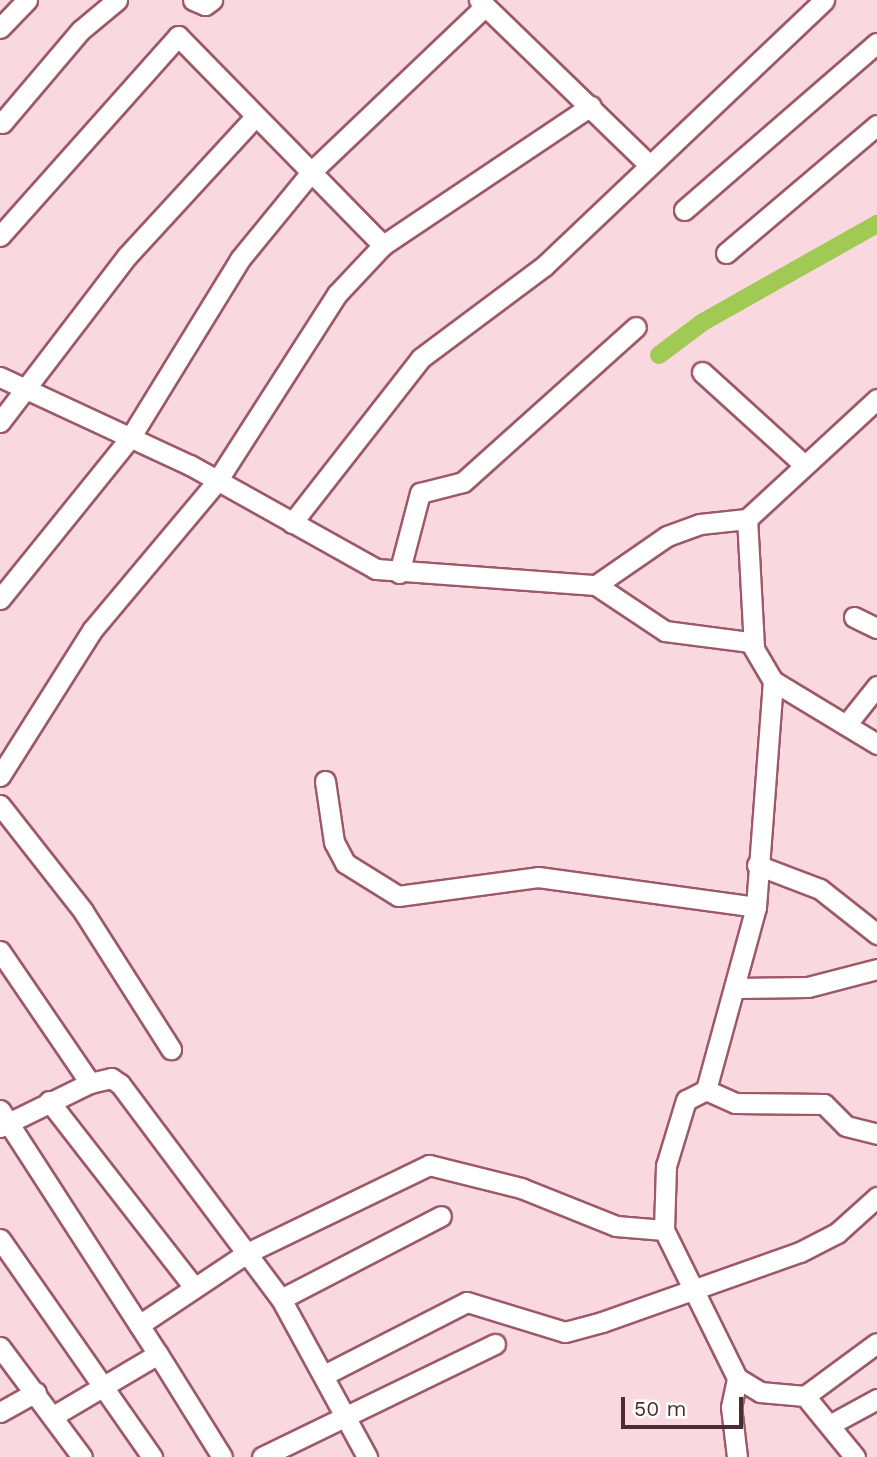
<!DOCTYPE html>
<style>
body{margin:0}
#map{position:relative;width:877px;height:1457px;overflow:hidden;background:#f9d9df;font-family:"Work Sans",sans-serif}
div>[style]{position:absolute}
.canal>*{height:18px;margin:-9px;padding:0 9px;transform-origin:9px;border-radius:9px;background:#a1ca55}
.roads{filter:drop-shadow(2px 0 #9d5968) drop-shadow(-2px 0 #9d5968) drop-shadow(0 2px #9d5968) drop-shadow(0 -2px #9d5968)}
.minor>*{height:19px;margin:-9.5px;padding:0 9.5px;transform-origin:9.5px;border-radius:9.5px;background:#fff}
span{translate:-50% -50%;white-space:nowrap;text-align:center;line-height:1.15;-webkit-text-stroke:7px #fff;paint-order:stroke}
.scale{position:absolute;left:621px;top:1397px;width:122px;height:32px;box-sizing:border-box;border:4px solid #4a2c32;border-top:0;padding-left:9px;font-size:21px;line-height:24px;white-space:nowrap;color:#4a2c32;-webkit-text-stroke:5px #fff;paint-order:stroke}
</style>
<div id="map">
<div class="canal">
<div style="left:659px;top:355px;width:55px;rotate:-36.9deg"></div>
<div style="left:703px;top:322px;width:200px;rotate:-29.4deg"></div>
</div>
<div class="roads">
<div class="minor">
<div style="left:193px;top:0;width:13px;rotate:23deg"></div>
<div style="left:205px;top:5px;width:9px;rotate:-36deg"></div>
<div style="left:479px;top:0;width:235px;rotate:44.1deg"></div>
<div style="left:0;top:28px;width:39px;rotate:-46deg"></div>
<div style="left:2px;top:123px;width:122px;rotate:-49.7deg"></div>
<div style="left:81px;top:30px;width:47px;rotate:-39.8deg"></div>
<div style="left:684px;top:210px;width:255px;rotate:-40.9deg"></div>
<div style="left:0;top:236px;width:268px;rotate:-48.3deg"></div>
<div style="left:178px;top:36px;width:293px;rotate:45.6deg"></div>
<div style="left:726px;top:253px;width:198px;rotate:-40.3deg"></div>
<div style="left:702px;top:372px;width:137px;rotate:42.3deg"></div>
<div style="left:0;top:377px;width:209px;rotate:24.9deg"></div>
<div style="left:190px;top:465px;width:213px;rotate:29.2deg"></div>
<div style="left:376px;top:569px;width:221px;rotate:4.2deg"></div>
<div style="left:596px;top:585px;width:83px;rotate:33.7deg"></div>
<div style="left:665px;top:631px;width:86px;rotate:7.4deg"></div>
<div style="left:750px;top:642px;width:45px;rotate:59.5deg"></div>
<div style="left:773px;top:681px;width:122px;rotate:31.2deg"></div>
<div style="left:0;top:422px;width:209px;rotate:-52.6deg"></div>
<div style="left:127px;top:256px;width:189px;rotate:-47.4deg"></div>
<div style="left:292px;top:523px;width:209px;rotate:-52deg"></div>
<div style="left:421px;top:358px;width:154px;rotate:-36.8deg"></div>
<div style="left:544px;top:266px;width:386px;rotate:-43.5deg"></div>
<div style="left:399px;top:573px;width:83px;rotate:-75.3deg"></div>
<div style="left:420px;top:493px;width:44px;rotate:-14.3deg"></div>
<div style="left:463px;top:482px;width:232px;rotate:-41.9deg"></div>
<div style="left:596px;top:585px;width:86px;rotate:-34.6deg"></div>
<div style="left:667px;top:536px;width:35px;rotate:-20deg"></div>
<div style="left:700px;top:524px;width:47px;rotate:-6.1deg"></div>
<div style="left:0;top:599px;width:207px;rotate:-51.1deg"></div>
<div style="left:130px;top:438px;width:210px;rotate:-58.4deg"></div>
<div style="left:240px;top:259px;width:114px;rotate:-50.7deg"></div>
<div style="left:312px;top:171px;width:239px;rotate:-43.6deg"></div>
<div style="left:854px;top:617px;width:25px;rotate:26deg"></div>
<div style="left:754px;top:647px;width:128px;rotate:-93.1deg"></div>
<div style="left:747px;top:519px;width:177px;rotate:-42.7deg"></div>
<div style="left:773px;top:681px;width:227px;rotate:94.3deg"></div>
<div style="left:756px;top:907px;width:190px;rotate:105.3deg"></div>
<div style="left:706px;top:1090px;width:22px;rotate:153deg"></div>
<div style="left:686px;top:1100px;width:69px;rotate:106.9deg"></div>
<div style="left:666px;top:1166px;width:64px;rotate:91.8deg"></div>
<div style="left:664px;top:1230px;width:165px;rotate:63.7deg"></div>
<div style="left:737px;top:1378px;width:27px;rotate:31deg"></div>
<div style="left:760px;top:1392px;width:45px;rotate:5.1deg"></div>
<div style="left:805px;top:1396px;width:79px;rotate:50.7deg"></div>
<div style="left:846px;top:725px;width:50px;rotate:-51.5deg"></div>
<div style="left:0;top:776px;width:174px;rotate:-57.7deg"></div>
<div style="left:93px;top:629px;width:193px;rotate:-50deg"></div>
<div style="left:217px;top:481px;width:222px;rotate:-57.3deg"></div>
<div style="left:337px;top:294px;width:67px;rotate:-46.8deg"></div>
<div style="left:383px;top:245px;width:250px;rotate:-33.8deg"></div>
<div style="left:325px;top:781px;width:62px;rotate:81.6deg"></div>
<div style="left:334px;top:842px;width:24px;rotate:62deg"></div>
<div style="left:345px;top:863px;width:62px;rotate:31.9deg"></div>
<div style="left:398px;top:896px;width:141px;rotate:-7.7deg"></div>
<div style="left:538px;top:877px;width:220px;rotate:7.8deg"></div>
<div style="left:0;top:805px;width:135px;rotate:51.9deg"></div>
<div style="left:83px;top:911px;width:164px;rotate:57.5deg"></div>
<div style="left:757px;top:865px;width:67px;rotate:20.9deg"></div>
<div style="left:820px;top:889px;width:73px;rotate:38.3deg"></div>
<div style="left:0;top:951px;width:160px;rotate:55.7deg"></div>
<div style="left:736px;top:988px;width:72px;rotate:-0.8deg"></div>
<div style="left:808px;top:987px;width:71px;rotate:-14.6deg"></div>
<div style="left:706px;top:1090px;width:32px;rotate:24deg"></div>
<div style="left:735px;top:1103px;width:89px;rotate:0.6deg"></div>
<div style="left:824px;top:1104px;width:31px;rotate:45deg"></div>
<div style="left:846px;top:1126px;width:32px;rotate:14deg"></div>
<div style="left:49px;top:1101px;width:233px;rotate:52.1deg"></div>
<div style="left:0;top:1110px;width:291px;rotate:57.1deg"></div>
<div style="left:158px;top:1354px;width:122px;rotate:149.4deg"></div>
<div style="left:0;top:1127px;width:100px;rotate:-26.1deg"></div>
<div style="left:90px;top:1083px;width:22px;rotate:-13deg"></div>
<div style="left:111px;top:1078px;width:11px;rotate:34deg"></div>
<div style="left:120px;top:1084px;width:269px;rotate:53.2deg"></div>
<div style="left:281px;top:1299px;width:180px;rotate:61.4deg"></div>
<div style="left:0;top:1239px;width:266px;rotate:55.1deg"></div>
<div style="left:281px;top:1299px;width:180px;rotate:-27.4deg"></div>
<div style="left:139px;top:1325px;width:130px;rotate:-33.7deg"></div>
<div style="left:247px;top:1253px;width:202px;rotate:-25.8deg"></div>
<div style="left:429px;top:1165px;width:95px;rotate:14deg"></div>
<div style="left:521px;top:1188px;width:102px;rotate:21.8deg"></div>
<div style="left:616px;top:1226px;width:48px;rotate:4.8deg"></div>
<div style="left:0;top:1347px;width:137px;rotate:53.3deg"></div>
<div style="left:158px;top:1354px;width:121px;rotate:58.1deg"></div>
<div style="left:326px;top:1374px;width:158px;rotate:-27.1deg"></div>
<div style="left:467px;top:1302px;width:102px;rotate:17deg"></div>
<div style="left:565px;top:1332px;width:38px;rotate:-15deg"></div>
<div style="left:602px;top:1322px;width:210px;rotate:-19.5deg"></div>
<div style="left:800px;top:1252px;width:42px;rotate:-27.2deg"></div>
<div style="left:837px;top:1233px;width:54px;rotate:-42deg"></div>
<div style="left:805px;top:1396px;width:89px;rotate:-36.4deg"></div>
<div style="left:0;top:1412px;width:41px;rotate:-29.1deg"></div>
<div style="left:833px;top:1423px;width:50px;rotate:-28.6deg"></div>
<div style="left:262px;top:1457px;width:259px;rotate:-25.9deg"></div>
<div style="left:737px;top:1457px;width:50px;rotate:-96.8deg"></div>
<div style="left:731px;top:1407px;width:30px;rotate:-78deg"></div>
</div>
</div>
<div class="scale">50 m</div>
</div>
